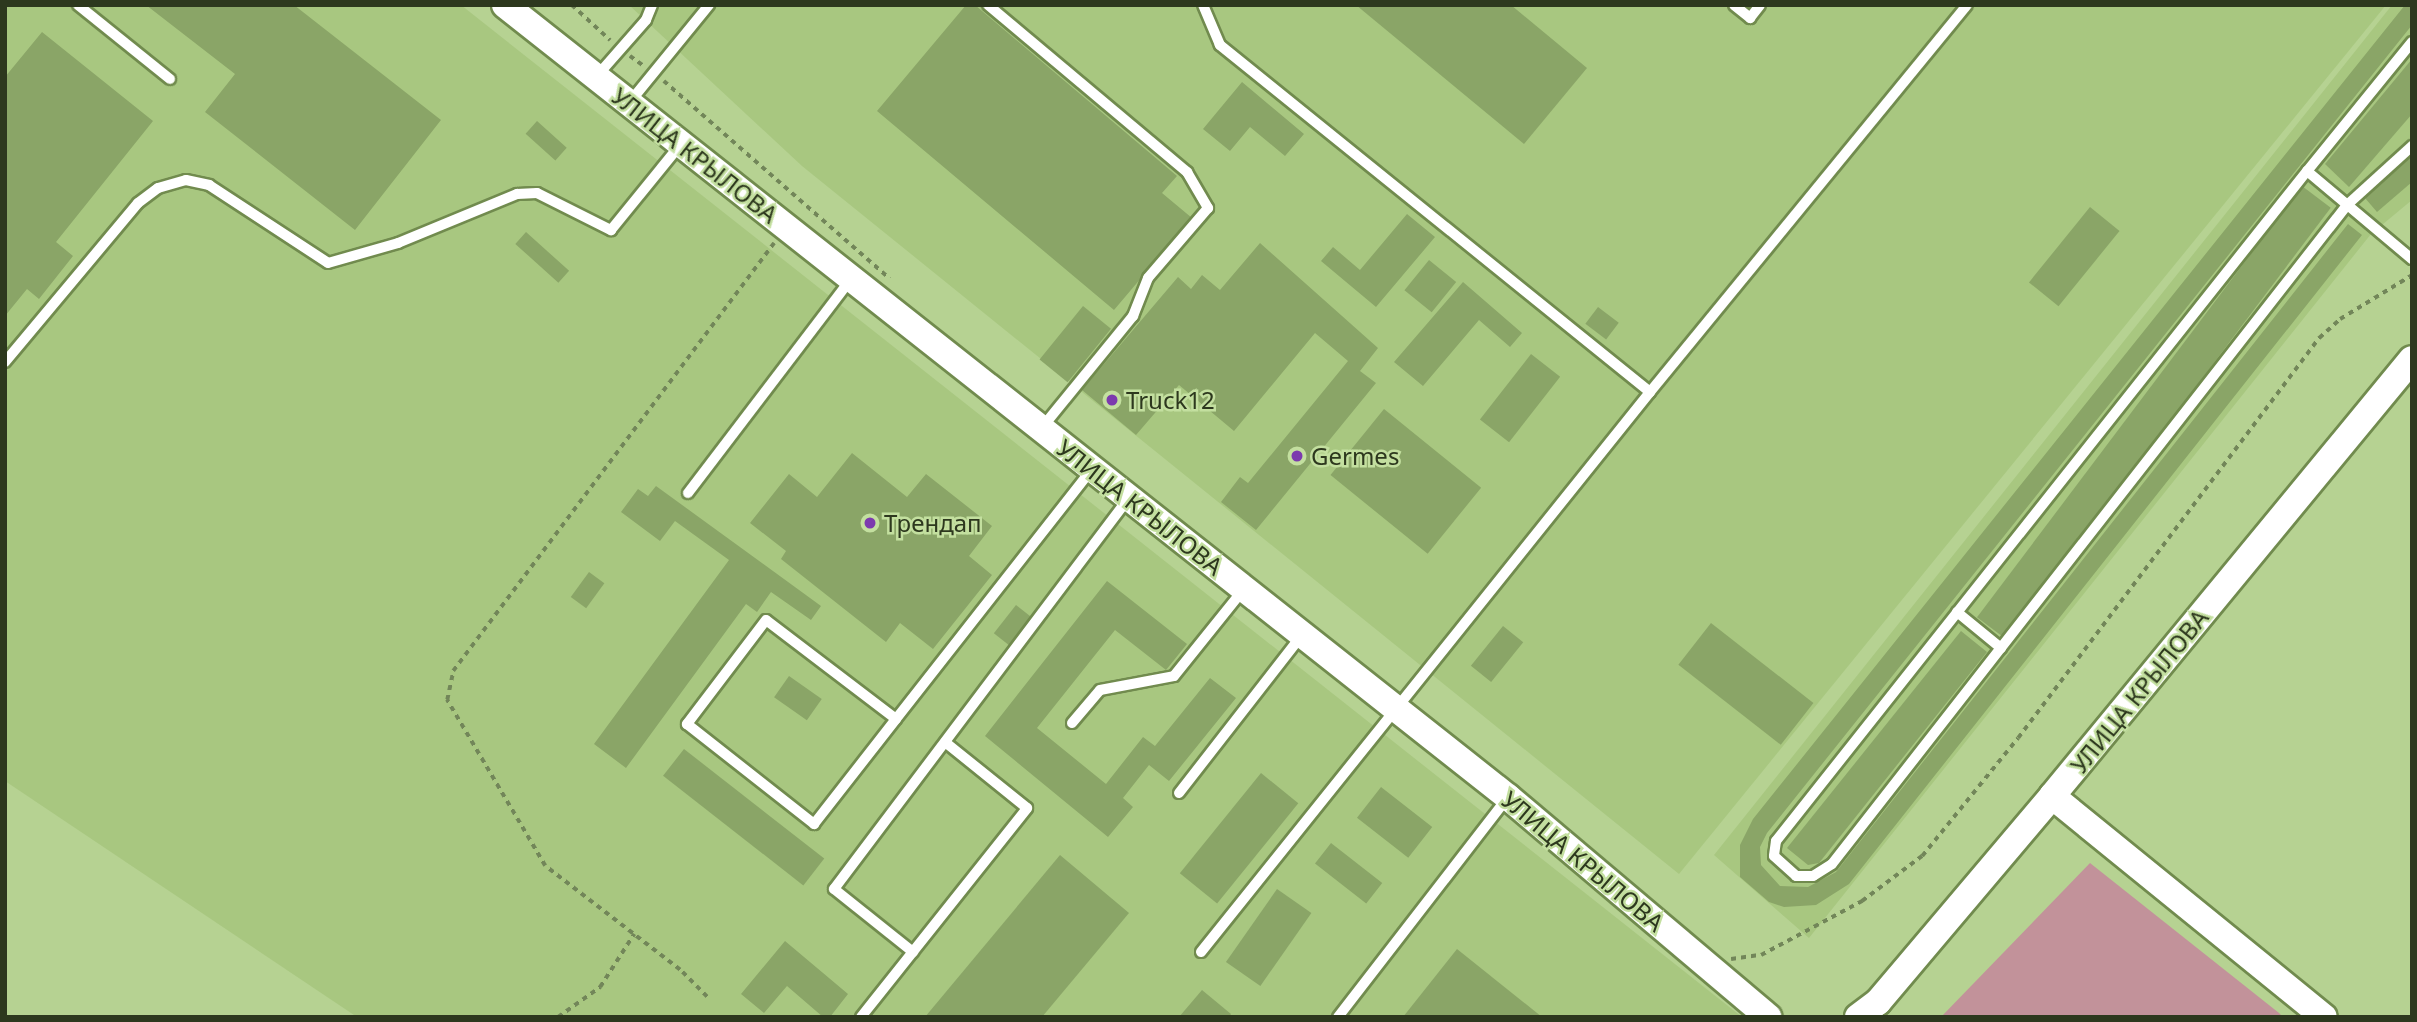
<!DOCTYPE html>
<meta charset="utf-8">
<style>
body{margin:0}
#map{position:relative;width:2417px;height:1022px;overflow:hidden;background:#b6d292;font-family:"Noto Sans",sans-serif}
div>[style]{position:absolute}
.built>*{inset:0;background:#a8c780}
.green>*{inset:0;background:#c2929a}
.building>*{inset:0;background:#8aa567;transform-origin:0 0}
.path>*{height:3.5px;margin-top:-1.75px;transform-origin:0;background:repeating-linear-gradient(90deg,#728659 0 5px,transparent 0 10px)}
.roads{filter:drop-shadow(2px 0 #718b4e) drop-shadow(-2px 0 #718b4e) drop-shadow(0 2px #718b4e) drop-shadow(0 -2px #718b4e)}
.service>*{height:10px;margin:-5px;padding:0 5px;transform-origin:5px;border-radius:5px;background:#fff}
.tertiary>*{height:26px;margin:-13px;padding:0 13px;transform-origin:13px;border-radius:13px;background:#fff}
.dots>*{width:19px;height:19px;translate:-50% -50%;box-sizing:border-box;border:4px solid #c3df9f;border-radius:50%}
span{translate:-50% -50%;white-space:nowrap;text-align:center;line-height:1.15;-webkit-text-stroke:5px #c3df9f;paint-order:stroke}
.street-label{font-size:24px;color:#2d381e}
.poi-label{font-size:24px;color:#2d381e}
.left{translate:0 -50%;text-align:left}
.frame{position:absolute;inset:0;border:7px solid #2d381e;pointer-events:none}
</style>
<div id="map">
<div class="built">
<div style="clip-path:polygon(5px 5px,461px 5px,1742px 1017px,357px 1017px,5px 781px)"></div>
<div style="clip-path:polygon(629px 5px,2386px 5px,1679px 874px,802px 166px)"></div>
<div style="clip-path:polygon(2392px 5px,2412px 5px,2412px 200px,2371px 234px,1809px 938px,1714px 855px)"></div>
</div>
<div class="green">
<div style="clip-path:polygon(2090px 863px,2279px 1013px,2283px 1017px,1941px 1017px)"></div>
</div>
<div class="building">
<div style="clip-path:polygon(146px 5px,294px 5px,441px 120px,355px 230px,205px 112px,235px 74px)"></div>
<div style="clip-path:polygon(966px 5px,975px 5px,1177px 176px,1162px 193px,1192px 218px,1114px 310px,877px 111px)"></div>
<div style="clip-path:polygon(1356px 5px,1511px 5px,1587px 68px,1524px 144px)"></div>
<div style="clip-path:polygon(2405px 5px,2412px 5px,2412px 25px,1767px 833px,1760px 847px,1761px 865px,1780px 886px,1808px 887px,1836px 872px,2348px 224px,2362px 235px,1849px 884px,1816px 905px,1784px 907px,1769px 902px,1740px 877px,1740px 845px,1753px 819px)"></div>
<div style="clip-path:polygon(42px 32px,153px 121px,56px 242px,73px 256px,39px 299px,27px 289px,5px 316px,5px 77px)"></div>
<div style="clip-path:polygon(2412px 59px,2412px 114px,2349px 187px,2325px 164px)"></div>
<div style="clip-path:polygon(1242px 82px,1304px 134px,1285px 156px,1250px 127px,1230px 151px,1203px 129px)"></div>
<div style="left:537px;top:121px;width:40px;height:17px;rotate:42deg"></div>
<div style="clip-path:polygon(2412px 153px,2412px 182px,2377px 212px,2365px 198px)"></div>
<div style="left:2302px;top:186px;width:36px;height:540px;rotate:37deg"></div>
<div style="left:2090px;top:207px;width:38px;height:97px;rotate:39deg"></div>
<div style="clip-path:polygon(1407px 214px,1435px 237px,1376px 307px,1321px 261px,1333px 247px,1360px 270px)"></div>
<div style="left:526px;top:232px;width:58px;height:16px;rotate:42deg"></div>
<div style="clip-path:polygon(1260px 243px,1378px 348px,1360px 371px,1376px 383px,1256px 530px,1221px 502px,1240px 477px,1248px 483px,1348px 361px,1315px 333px,1234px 431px,1179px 385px,1136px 435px,1082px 390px,1178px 277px,1191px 289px,1202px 275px,1220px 290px)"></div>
<div style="left:1429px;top:260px;width:35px;height:39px;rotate:39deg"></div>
<div style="clip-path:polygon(1463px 282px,1522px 333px,1510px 347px,1479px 320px,1423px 386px,1394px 362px)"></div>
<div style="left:1083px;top:306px;width:36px;height:69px;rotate:39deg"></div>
<div style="left:1598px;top:307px;width:26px;height:21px;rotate:37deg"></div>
<div style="left:1531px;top:354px;width:37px;height:83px;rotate:38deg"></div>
<div style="left:1384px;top:409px;width:125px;height:85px;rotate:39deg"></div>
<div style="clip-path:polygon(852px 453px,907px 497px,926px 474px,992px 526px,969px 556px,992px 575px,933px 649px,900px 623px,886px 642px,781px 559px,786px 551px,750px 523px,789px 474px,817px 497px)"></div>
<div style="clip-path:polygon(656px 486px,821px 606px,811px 620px,771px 592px,757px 612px,746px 604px,626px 768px,594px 744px,729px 560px,675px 521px,660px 541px,621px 512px,638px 489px,648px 496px)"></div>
<div style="left:589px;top:572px;width:19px;height:31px;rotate:36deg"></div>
<div style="clip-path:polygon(1107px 581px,1187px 644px,1166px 670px,1115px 630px,1037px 728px,1106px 784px,1143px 737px,1155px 746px,1210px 678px,1236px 698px,1169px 781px,1149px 765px,1123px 798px,1133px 807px,1108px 837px,985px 736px)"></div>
<div style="left:1016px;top:605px;width:23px;height:36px;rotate:38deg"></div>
<div style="left:1711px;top:623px;width:130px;height:53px;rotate:38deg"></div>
<div style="left:1503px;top:626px;width:26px;height:51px;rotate:39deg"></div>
<div style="clip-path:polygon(1961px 631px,1987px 652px,1819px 863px,1808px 865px,1787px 848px)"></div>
<div style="left:789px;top:676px;width:40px;height:26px;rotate:35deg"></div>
<div style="left:684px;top:749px;width:178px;height:34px;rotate:38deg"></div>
<div style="left:1261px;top:773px;width:48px;height:129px;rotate:39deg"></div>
<div style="left:1381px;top:787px;width:65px;height:39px;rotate:38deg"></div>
<div style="left:1331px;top:843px;width:65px;height:26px;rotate:38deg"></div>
<div style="clip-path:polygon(1060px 855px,1129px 913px,1042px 1017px,925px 1017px)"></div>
<div style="left:1277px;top:889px;width:42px;height:89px;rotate:35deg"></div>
<div style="clip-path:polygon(785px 941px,848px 994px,830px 1017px,823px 1017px,787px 986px,764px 1013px,741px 994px)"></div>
<div style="clip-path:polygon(1457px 949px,1542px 1017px,1403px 1017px)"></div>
<div style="clip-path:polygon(1202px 990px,1231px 1014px,1229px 1017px,1179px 1017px)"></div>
</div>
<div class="path">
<div style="left:572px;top:5px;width:52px;rotate:42.6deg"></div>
<div style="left:630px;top:56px;width:17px;rotate:36deg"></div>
<div style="left:664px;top:81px;width:300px;rotate:41.2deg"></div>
<div style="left:1731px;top:959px;width:30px;rotate:-8deg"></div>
<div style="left:1761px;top:955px;width:115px;rotate:-28.1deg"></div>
<div style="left:1862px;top:901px;width:75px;rotate:-36.9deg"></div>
<div style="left:1922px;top:856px;width:152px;rotate:-50.9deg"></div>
<div style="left:2018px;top:738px;width:501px;rotate:-53.04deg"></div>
<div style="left:2319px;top:338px;width:28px;rotate:-42deg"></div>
<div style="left:2340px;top:319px;width:84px;rotate:-31.4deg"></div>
<div style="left:707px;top:997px;width:38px;rotate:-135deg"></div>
<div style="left:680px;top:970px;width:170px;rotate:-142.4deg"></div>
<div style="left:545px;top:866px;width:193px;rotate:-120.6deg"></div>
<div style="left:447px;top:700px;width:30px;rotate:-78deg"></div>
<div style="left:453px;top:671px;width:535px;rotate:-53.13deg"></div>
<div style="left:558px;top:1017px;width:52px;rotate:-35.5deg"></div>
<div style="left:600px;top:987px;width:63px;rotate:-57.3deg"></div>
</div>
<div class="roads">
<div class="service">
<div style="left:78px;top:5px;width:118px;rotate:38.8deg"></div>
<div style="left:988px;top:5px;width:260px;rotate:40deg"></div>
<div style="left:1187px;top:172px;width:42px;rotate:59.7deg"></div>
<div style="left:1208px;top:208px;width:92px;rotate:130.6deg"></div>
<div style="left:1148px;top:278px;width:41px;rotate:111.5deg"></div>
<div style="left:1133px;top:316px;width:146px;rotate:129.2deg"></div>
<div style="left:1734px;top:5px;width:21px;rotate:39deg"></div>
<div style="left:1750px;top:18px;width:16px;rotate:-52deg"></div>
<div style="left:2412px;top:42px;width:166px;rotate:129.1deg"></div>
<div style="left:2307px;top:171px;width:137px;rotate:40deg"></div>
<div style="left:596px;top:77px;width:76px;rotate:-48.7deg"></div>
<div style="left:646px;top:20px;width:16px;rotate:-68deg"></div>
<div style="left:629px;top:103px;width:127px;rotate:-50.8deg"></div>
<div style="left:2307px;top:171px;width:855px;rotate:128.4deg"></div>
<div style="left:1776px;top:841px;width:15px;rotate:98deg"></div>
<div style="left:1774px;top:856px;width:30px;rotate:42deg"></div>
<div style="left:1796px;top:876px;width:17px"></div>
<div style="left:1813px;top:876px;width:22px;rotate:-32deg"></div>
<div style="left:1832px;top:864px;width:836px;rotate:-51.99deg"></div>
<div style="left:2347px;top:205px;width:88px;rotate:-42.2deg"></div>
<div style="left:5px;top:362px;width:207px;rotate:-50.1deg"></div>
<div style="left:138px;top:203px;width:25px;rotate:-37deg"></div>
<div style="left:158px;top:188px;width:29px;rotate:-16deg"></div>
<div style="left:186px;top:180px;width:24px;rotate:12deg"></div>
<div style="left:209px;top:185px;width:142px;rotate:33.2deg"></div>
<div style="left:328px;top:263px;width:73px;rotate:-15.9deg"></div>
<div style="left:398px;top:243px;width:129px;rotate:-22.4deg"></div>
<div style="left:517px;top:194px;width:20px;rotate:-3deg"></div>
<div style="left:537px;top:193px;width:83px;rotate:26.6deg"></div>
<div style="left:611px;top:230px;width:111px;rotate:-50.9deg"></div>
<div style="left:1650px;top:392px;width:500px;rotate:-50.68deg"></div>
<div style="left:688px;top:493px;width:269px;rotate:-52.7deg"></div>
<div style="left:1957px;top:612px;width:57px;rotate:39.3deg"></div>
<div style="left:896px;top:719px;width:163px;rotate:-142.7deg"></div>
<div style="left:766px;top:620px;width:131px;rotate:127.2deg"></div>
<div style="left:687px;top:724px;width:162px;rotate:38.2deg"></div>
<div style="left:814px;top:824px;width:133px;rotate:-52deg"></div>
<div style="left:896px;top:719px;width:318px;rotate:-51.9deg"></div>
<div style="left:1072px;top:723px;width:43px;rotate:-49.7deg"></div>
<div style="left:1100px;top:690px;width:75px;rotate:-10.7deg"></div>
<div style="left:1174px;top:676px;width:112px;rotate:-51.2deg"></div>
<div style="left:1179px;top:793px;width:200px;rotate:-52.1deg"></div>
<div style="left:913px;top:952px;width:101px;rotate:-141.4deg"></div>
<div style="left:834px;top:889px;width:490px;rotate:-53deg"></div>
<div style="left:1201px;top:952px;width:718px;rotate:-51.28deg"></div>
<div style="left:1650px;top:392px;width:553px;rotate:-141.1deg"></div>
<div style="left:1220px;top:45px;width:43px;rotate:-113deg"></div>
<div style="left:861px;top:1017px;width:267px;rotate:-51.5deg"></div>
<div style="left:1027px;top:808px;width:105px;rotate:-141.2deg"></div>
<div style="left:1338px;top:1017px;width:278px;rotate:-52.3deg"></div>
</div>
<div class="tertiary">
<div style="left:505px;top:5px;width:1278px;rotate:38.3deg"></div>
<div style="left:1508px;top:797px;width:341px;rotate:40.2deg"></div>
<div style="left:2052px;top:796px;width:350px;rotate:39.1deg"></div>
<div style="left:1858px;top:1017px;width:25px;rotate:-37deg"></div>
<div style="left:1878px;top:1002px;width:270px;rotate:-49.8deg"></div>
<div style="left:2052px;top:796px;width:566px;rotate:-50.52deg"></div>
</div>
</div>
<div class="dots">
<div style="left:1112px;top:400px;background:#7c3aae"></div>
<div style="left:1297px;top:456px;background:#7c3aae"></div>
<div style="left:870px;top:523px;background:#7c3aae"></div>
</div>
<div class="street-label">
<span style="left:695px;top:155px;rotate:38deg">УЛИЦА КРЫЛОВА</span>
<span style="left:1140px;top:507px;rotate:38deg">УЛИЦА КРЫЛОВА</span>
<span style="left:2139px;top:691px;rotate:-51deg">УЛИЦА КРЫЛОВА</span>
<span style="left:1583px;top:861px;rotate:40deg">УЛИЦА КРЫЛОВА</span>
</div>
<div class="poi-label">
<span class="left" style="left:1126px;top:400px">Truck12</span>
<span class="left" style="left:1311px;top:456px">Germes</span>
<span class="left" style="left:884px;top:523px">Трендап</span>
</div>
<div class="frame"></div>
</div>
